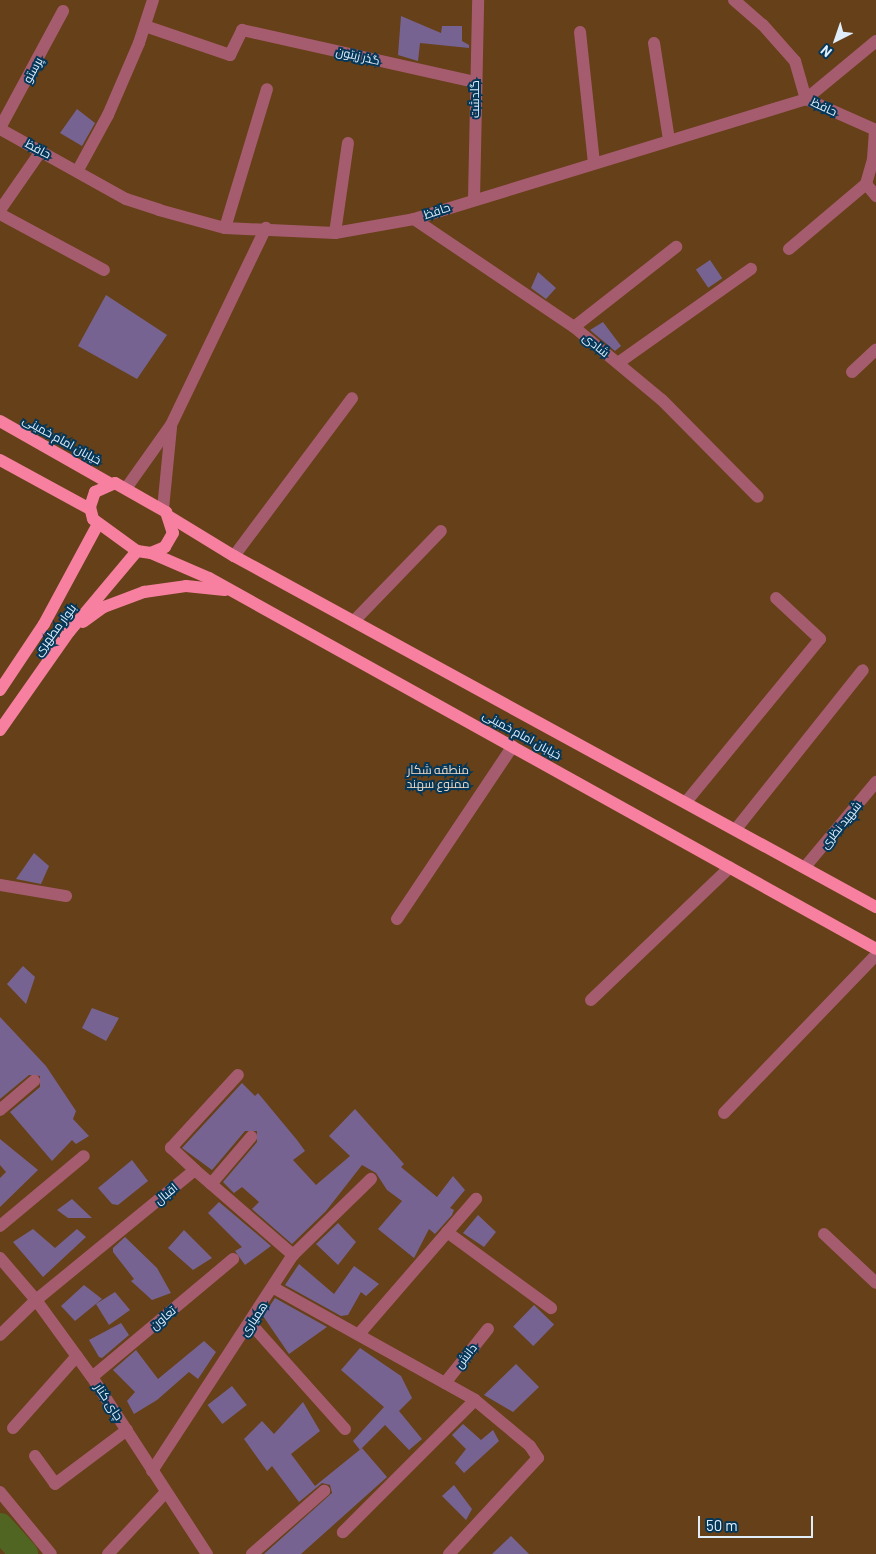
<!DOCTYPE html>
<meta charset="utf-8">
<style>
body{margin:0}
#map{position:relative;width:876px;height:1554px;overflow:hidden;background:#134263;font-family:Barlow,Cairo,sans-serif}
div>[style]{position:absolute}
.green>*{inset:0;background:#654018;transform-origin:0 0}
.river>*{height:28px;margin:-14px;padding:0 14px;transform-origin:14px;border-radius:14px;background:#516522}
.building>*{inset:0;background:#776392;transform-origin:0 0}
.minor>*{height:12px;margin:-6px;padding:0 6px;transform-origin:6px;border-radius:6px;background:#a65c6f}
.major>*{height:12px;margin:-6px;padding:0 6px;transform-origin:6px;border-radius:6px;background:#f780a0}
span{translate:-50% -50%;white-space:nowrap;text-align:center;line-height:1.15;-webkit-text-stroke:4px #053758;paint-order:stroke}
.street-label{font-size:12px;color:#e0eefb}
.park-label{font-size:12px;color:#f1dac5}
.north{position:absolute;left:811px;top:15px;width:50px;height:50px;-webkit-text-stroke:4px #053758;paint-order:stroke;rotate:221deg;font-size:14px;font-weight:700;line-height:20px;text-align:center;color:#e0eefb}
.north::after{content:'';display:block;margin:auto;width:18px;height:22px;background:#e0eefb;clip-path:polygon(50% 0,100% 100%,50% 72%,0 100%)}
.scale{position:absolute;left:698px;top:1516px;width:115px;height:22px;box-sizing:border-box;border:2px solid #e0eefb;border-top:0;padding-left:6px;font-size:15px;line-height:18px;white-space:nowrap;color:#e0eefb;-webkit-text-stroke:4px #053758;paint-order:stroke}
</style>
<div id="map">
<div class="green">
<div style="left:0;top:0;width:876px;height:1554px"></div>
</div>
<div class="river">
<div style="left:0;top:1527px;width:36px;rotate:48deg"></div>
</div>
<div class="building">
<div style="clip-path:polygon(401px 16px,441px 33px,442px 26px,462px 26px,462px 41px,469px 45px,469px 48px,420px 43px,418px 61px,398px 55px)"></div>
<div style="clip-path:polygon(77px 109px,95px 123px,82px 146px,60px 133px)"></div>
<div style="left:710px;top:260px;width:22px;height:17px;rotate:56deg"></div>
<div style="clip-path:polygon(538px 272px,556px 288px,546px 299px,531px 288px)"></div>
<div style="clip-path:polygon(106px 295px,167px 335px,137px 379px,78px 346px)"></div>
<div style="clip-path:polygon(603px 322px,621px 346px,615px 351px,590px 330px)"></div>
<div style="clip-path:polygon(34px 853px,49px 866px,41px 884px,16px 879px)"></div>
<div style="clip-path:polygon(23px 966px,35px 977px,26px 1004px,7px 984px)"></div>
<div style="clip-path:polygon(92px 1008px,119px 1018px,106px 1041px,82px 1028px)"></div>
<div style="clip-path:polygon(0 1017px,46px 1066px,76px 1111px,73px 1119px,89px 1136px,76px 1144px,72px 1140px,52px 1161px,10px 1112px,40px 1087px,40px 1076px,29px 1075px,0 1099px)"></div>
<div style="clip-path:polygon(242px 1083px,255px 1096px,258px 1093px,297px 1140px,305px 1151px,293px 1160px,316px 1185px,350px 1156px,329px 1136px,355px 1109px,404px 1164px,401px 1167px,437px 1197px,453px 1176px,465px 1190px,450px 1208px,454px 1210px,452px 1215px,435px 1234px,429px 1229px,414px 1258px,378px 1229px,402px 1201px,387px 1190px,376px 1173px,362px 1165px,326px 1211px,292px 1244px,252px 1209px,259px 1202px,242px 1187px,234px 1193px,223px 1182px,257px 1142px,257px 1131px,245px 1131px,212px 1170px,182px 1148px)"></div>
<div style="clip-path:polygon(0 1139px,38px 1170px,0 1207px,0 1178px,6px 1172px,0 1165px)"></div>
<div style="clip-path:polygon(132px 1160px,148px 1181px,118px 1205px,112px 1204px,98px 1188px)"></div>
<div style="clip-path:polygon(72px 1199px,92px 1218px,68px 1218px,57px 1210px)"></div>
<div style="clip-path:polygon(219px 1202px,271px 1246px,245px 1265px,235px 1251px,242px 1247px,208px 1213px)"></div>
<div style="clip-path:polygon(478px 1215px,496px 1232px,484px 1247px,463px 1233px)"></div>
<div style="clip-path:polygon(338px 1223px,356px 1242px,338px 1265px,316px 1244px)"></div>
<div style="clip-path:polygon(33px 1229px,55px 1248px,77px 1229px,86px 1237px,43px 1277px,13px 1242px)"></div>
<div style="clip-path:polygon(184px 1230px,212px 1258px,193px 1270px,168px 1248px)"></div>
<div style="clip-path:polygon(125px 1237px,157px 1268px,171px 1293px,152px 1300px,131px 1281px,134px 1279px,113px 1252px,113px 1248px)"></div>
<div style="clip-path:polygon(299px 1264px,334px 1294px,354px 1266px,379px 1284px,366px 1296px,361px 1292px,348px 1315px,341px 1316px,285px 1285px)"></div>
<div style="clip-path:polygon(84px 1285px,102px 1299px,75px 1321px,61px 1306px)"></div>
<div style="clip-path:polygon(115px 1292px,130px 1310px,109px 1325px,96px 1304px)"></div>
<div style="clip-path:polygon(275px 1298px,327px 1327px,289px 1354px,263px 1316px)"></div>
<div style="left:534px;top:1305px;width:28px;height:30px;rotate:44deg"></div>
<div style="clip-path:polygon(121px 1323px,129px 1335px,102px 1358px,99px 1357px,89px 1340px)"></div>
<div style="clip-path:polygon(204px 1341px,216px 1352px,198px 1379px,189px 1372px,157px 1400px,134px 1414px,127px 1401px,135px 1392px,113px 1370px,136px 1350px,158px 1379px)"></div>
<div style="clip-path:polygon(360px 1348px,401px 1376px,412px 1398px,399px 1411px,422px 1439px,409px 1450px,385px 1425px,360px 1450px,353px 1441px,384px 1407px,341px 1370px)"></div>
<div style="clip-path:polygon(516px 1364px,539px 1387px,513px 1412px,484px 1395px)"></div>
<div style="left:232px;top:1386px;width:24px;height:31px;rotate:52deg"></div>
<div style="clip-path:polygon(303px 1402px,320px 1431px,291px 1454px,315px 1486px,362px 1448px,387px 1477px,301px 1554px,264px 1554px,332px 1493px,330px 1485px,322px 1483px,299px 1502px,272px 1466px,267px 1471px,244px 1439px,262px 1421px,274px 1434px)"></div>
<div style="clip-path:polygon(463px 1424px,481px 1440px,493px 1430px,499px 1441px,464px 1473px,455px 1463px,466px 1449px,452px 1435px)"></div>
<div style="clip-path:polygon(454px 1485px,472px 1509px,466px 1520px,442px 1496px)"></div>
<div style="clip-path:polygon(511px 1536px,529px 1554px,492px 1554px)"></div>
</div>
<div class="minor">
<div style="left:734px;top:0;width:38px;rotate:41deg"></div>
<div style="left:763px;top:25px;width:48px;rotate:48.4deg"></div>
<div style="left:795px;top:61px;width:40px;rotate:74deg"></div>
<div style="left:145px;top:26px;width:90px;rotate:18.8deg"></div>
<div style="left:230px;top:55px;width:28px;rotate:-64deg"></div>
<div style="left:242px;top:30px;width:238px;rotate:12.6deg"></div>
<div style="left:580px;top:32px;width:132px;rotate:83.9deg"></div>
<div style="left:654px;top:43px;width:98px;rotate:81.2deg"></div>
<div style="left:806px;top:99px;width:91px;rotate:-39.6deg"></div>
<div style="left:0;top:128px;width:133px;rotate:-61.7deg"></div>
<div style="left:0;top:129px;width:144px;rotate:29.1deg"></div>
<div style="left:126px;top:199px;width:35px;rotate:18deg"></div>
<div style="left:159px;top:210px;width:68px;rotate:15.3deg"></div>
<div style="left:225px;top:228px;width:110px;rotate:2.6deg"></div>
<div style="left:335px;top:233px;width:80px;rotate:-10deg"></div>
<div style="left:414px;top:219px;width:410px;rotate:-17deg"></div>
<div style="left:806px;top:99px;width:77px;rotate:23.9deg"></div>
<div style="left:78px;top:170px;width:63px;rotate:-61.4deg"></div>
<div style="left:108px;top:115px;width:78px;rotate:-66.7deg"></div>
<div style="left:139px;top:43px;width:45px;rotate:-72deg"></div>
<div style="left:866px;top:184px;width:16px;rotate:50deg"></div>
<div style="left:474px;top:199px;width:199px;rotate:-88.8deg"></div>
<div style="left:0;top:210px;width:72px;rotate:-55.2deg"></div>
<div style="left:0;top:214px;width:118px;rotate:28.3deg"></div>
<div style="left:414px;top:219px;width:193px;rotate:34deg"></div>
<div style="left:574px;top:327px;width:114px;rotate:39.7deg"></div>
<div style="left:662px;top:400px;width:136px;rotate:45.3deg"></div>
<div style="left:225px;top:228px;width:145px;rotate:-73.2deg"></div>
<div style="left:335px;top:233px;width:91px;rotate:-81.8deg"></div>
<div style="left:789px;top:249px;width:101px;rotate:-40.2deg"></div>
<div style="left:866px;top:184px;width:26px;rotate:-74deg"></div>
<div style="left:873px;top:159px;width:29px;rotate:-86deg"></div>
<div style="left:574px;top:327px;width:130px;rotate:-38.1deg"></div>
<div style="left:618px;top:363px;width:163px;rotate:-35.3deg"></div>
<div style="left:852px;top:372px;width:33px;rotate:-43deg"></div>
<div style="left:127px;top:487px;width:76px;rotate:-54.6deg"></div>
<div style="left:171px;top:425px;width:219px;rotate:-64.3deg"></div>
<div style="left:163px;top:509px;width:82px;rotate:-84.4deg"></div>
<div style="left:234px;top:556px;width:197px;rotate:-53.2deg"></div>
<div style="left:354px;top:621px;width:125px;rotate:-46deg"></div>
<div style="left:686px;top:802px;width:211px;rotate:-50.6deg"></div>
<div style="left:820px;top:639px;width:60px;rotate:-137deg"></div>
<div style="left:736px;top:829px;width:203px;rotate:-51.4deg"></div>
<div style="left:805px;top:867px;width:111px;rotate:-50.1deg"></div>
<div style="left:0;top:885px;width:67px;rotate:9.5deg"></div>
<div style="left:397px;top:919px;width:208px;rotate:-56.2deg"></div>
<div style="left:591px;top:1000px;width:192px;rotate:-43.7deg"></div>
<div style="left:0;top:1110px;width:45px;rotate:-40.5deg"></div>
<div style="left:724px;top:1113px;width:219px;rotate:-46.1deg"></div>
<div style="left:195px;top:1170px;width:33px;rotate:-137deg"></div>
<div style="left:171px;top:1148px;width:99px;rotate:-47.5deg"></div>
<div style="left:211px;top:1184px;width:62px;rotate:-49.6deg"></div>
<div style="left:0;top:1226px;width:109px;rotate:-39.8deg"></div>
<div style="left:447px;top:1232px;width:129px;rotate:36.2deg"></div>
<div style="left:824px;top:1234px;width:71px;rotate:43.3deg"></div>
<div style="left:0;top:1258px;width:55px;rotate:49.4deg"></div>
<div style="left:36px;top:1300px;width:95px;rotate:54deg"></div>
<div style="left:92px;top:1377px;width:211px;rotate:57deg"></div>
<div style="left:274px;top:1288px;width:230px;rotate:29.1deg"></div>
<div style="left:475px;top:1400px;width:187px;rotate:135deg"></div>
<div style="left:251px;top:1324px;width:141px;rotate:48.2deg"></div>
<div style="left:359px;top:1334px;width:179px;rotate:-49.1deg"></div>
<div style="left:0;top:1335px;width:50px;rotate:-44.2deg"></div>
<div style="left:36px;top:1300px;width:205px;rotate:-39.3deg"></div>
<div style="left:195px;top:1170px;width:130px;rotate:40.9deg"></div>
<div style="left:92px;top:1377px;width:184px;rotate:-39.9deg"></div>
<div style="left:445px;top:1383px;width:69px;rotate:-51.5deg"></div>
<div style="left:13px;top:1428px;width:96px;rotate:-48.4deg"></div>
<div style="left:35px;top:1456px;width:34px;rotate:54deg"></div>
<div style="left:55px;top:1484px;width:90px;rotate:-36.9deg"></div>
<div style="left:152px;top:1471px;width:258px;rotate:-56.9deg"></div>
<div style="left:293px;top:1255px;width:109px;rotate:-44.3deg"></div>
<div style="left:0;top:1492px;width:80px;rotate:50.6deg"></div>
<div style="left:108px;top:1554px;width:83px;rotate:-46.9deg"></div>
<div style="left:252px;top:1554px;width:96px;rotate:-41.2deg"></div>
<div style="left:449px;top:1554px;width:131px;rotate:-47.2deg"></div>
<div style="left:538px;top:1458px;width:14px;rotate:-124deg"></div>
<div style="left:530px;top:1446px;width:72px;rotate:-140.1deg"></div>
</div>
<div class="major">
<div style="left:0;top:421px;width:125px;rotate:29.6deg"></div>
<div style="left:0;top:460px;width:102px;rotate:28.6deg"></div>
<div style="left:115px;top:483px;width:59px;rotate:29.6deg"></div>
<div style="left:166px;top:512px;width:22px;rotate:72deg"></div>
<div style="left:173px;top:533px;width:16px;rotate:120deg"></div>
<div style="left:165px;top:547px;width:15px;rotate:157deg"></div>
<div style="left:151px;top:553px;width:14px;rotate:-172deg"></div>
<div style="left:137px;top:551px;width:54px;rotate:-144deg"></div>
<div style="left:93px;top:519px;width:12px;rotate:-104deg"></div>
<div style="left:90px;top:507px;width:16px;rotate:-72deg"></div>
<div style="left:95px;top:492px;width:22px;rotate:-24deg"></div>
<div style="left:170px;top:517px;width:75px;rotate:31.4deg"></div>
<div style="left:234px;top:556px;width:732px;rotate:28.67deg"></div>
<div style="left:151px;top:553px;width:63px;rotate:23.3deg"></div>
<div style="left:209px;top:578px;width:763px;rotate:29.08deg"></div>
<div style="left:83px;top:622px;width:26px;rotate:-36deg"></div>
<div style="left:104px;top:607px;width:43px;rotate:-20.6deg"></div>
<div style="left:144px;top:592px;width:42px;rotate:-8.1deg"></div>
<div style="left:186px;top:586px;width:39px;rotate:6deg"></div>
<div style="left:0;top:690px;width:79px;rotate:-56.3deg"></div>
<div style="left:44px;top:624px;width:114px;rotate:-61.6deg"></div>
<div style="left:0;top:730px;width:120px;rotate:-54.9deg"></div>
<div style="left:69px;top:632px;width:106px;rotate:-50deg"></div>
</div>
<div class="street-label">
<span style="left:358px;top:56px;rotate:13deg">گذر زیتون</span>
<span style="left:33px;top:70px;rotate:-61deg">پرستو</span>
<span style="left:475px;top:99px;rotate:-90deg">گلدشت</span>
<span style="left:824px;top:107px;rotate:25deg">حافظ</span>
<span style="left:38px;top:149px;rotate:28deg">حافظ</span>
<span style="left:437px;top:211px;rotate:-19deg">حافظ</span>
<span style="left:596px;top:345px;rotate:39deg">شادی</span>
<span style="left:62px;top:440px;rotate:29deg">خیابان امام خمینی</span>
<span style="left:55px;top:630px;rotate:-53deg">بلوار مطهری</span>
<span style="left:522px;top:735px;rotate:29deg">خیابان امام خمینی</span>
<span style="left:841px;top:825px;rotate:-51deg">شهید نظری</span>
<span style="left:166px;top:1194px;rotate:-40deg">اقبال</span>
<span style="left:163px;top:1318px;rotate:-40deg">تعاون</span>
<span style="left:254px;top:1319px;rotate:-56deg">همیاری</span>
<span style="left:466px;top:1356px;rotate:-52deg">دانش</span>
<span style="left:109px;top:1402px;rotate:57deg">چای کنار</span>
</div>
<div class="park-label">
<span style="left:438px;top:777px">منطقه شکار<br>ممنوع سهند</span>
</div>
<div class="north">N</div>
<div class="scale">50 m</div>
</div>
